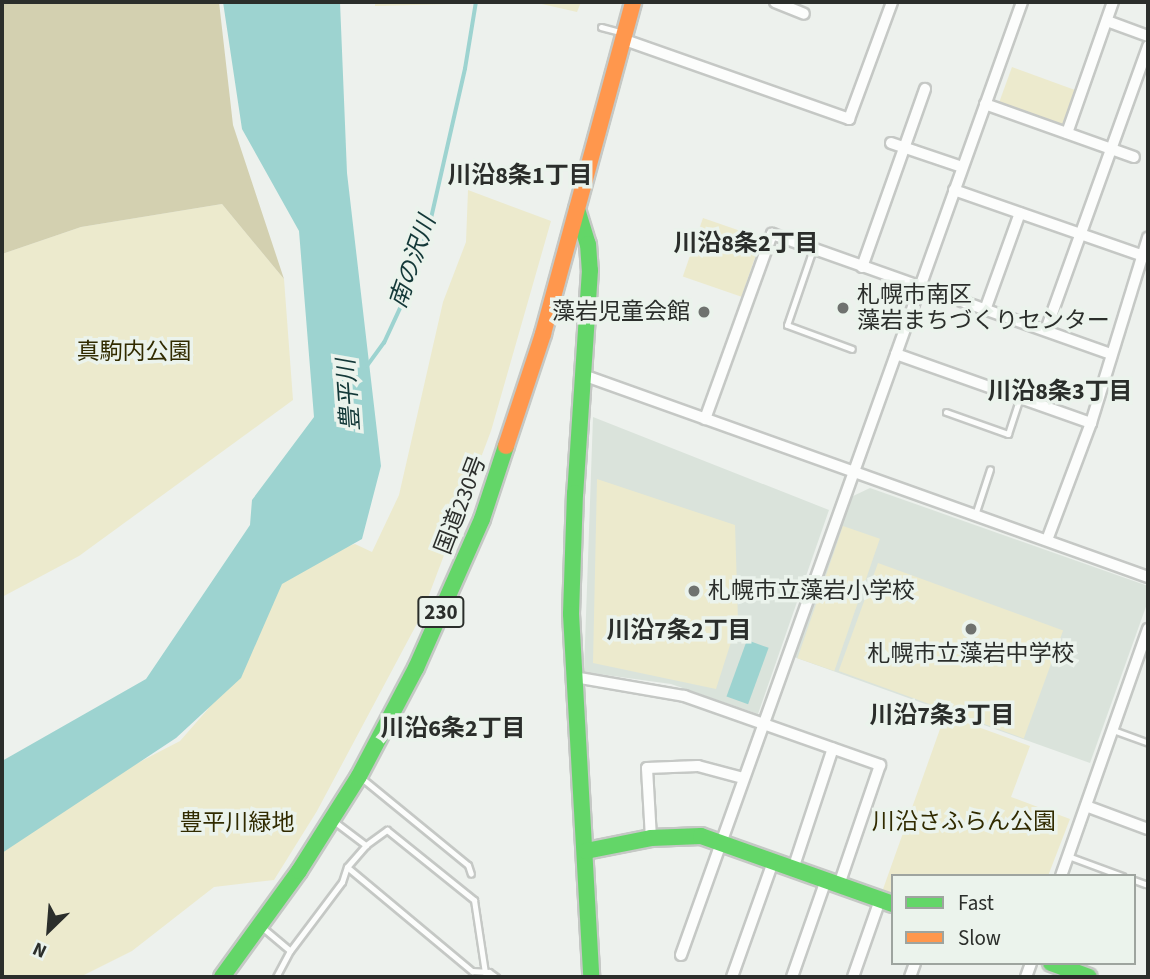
<!DOCTYPE html>
<meta charset="utf-8">
<style>
body{margin:0}
#map{position:relative;width:1150px;height:979px;overflow:hidden;background:#edf1ed;font-family:"Source Sans 3","Noto Sans JP",sans-serif}
div>[style]{position:absolute}
.built>*{inset:0;background:#dae3db}
.green>*{inset:0;background:#eceacd;transform-origin:0 0}
.forest>*{inset:0;background:#d3d0b0}
.water>*{inset:0;background:#9dd3d0;transform-origin:0 0}
.stream>*{height:3.5px;margin:-1.75px;padding:0 1.75px;transform-origin:1.75px;border-radius:1.75px;background:#9dd3d0}
.roads{filter:drop-shadow(2px 0 #c5c8c5) drop-shadow(-2px 0 #c5c8c5) drop-shadow(0 2px #c5c8c5) drop-shadow(0 -2px #c5c8c5)}
.lane>*{height:5px;margin:-2.5px;padding:0 2.5px;transform-origin:2.5px;border-radius:2.5px;background:#fcfdfc}
.street>*{height:10px;margin:-5px;padding:0 5px;transform-origin:5px;border-radius:5px;background:#fcfdfc}
.fast>*{height:16px;margin:-8px;padding:0 8px;transform-origin:8px;border-radius:8px;background:#63d668}
.slow>*{height:16px;margin:-8px;padding:0 8px;transform-origin:8px;border-radius:8px;background:#ff974d}
.dots>*{width:19px;height:19px;translate:-50% -50%;box-sizing:border-box;border:4px solid #ebf3ec;border-radius:50%}
span{translate:-50% -50%;white-space:nowrap;text-align:center;line-height:1.15;-webkit-text-stroke:7px #ebf3ec;paint-order:stroke}
.shield-label span{padding:2px 5px;background:#ebf3ec;border:2px solid;border-radius:5px;-webkit-text-stroke-width:0}
.shield-label{font-size:21px;color:#2b2e2b;font-weight:700}
.poi-label{font-size:23px;color:#2b2e2b}
.left{translate:0 -50%;text-align:left}
.right{translate:-100% -50%;text-align:right}
.park-label{font-size:23px;color:#312b00}
.street-label{font-size:23px;color:#2b2e2b}
.neighbourhood-label{font-size:24px;color:#2b2e2b;font-weight:700}
.water-label{font-size:24px;color:#133838;font-style:italic}
.frame{position:absolute;inset:0;border:4px solid #2b2e2b;pointer-events:none}
.legend{position:absolute;left:891px;top:874px;width:245px;height:91px;box-sizing:border-box;background:#ebf3ec;border:2px solid #9ea49f;margin:0;padding:9px 12px;list-style:none;font-size:21px;color:#2b2e2b}
.legend li{display:flex;align-items:center;gap:14px;height:35px}
.legend b{width:35px;border:2px solid #9ea49f}
.north{position:absolute;left:14px;top:895px;width:70px;height:70px;-webkit-text-stroke:5px #ebf3ec;paint-order:stroke;rotate:205deg;font-size:19px;font-weight:700;line-height:28px;text-align:center;color:#2b2e2b}
.north::after{content:'';display:block;margin:auto;width:24px;height:32px;background:#2b2e2b;clip-path:polygon(50% 0,100% 100%,50% 72%,0 100%)}
</style>
<div id="map">
<div class="built">
<div style="clip-path:polygon(593px 417px,829px 510px,758px 714px,671px 684px,584px 672px)"></div>
<div style="clip-path:polygon(870px 488px,1148px 586px,1148px 601px,1090px 763px,794px 657px,851px 497px)"></div>
</div>
<div class="green">
<div style="clip-path:polygon(375px 2px,581px 2px,577px 12px,533px 2px,375px 6px)"></div>
<div style="left:1012px;top:67px;width:67px;height:38px;rotate:20deg"></div>
<div style="clip-path:polygon(468px 190px,551px 221px,491px 431px,421px 616px,317px 811px,274px 880px,214px 887px,132px 951px,80px 977px,2px 977px,2px 850px,103px 781px,180px 741px,208px 709px,273px 584px,320px 554px,355px 544px,372px 552px,399px 495px,443px 302px,466px 242px)"></div>
<div style="clip-path:polygon(222px 204px,284px 279px,293px 400px,79px 556px,2px 597px,2px 254px,81px 227px)"></div>
<div style="left:703px;top:218px;width:62px;height:62px;rotate:19deg"></div>
<div style="clip-path:polygon(597px 479px,735px 525px,738px 620px,716px 689px,593px 663px)"></div>
<div style="left:843px;top:526px;width:39px;height:140px;rotate:19deg"></div>
<div style="left:878px;top:563px;width:197px;height:115px;rotate:20deg"></div>
<div style="clip-path:polygon(945px 715px,1030px 746px,1011px 797px,1070px 819px,1048px 876px,893px 876px,893px 895px,882px 892px)"></div>
</div>
<div class="forest">
<div style="clip-path:polygon(2px 2px,219px 2px,233px 125px,284px 279px,222px 204px,81px 227px,2px 254px)"></div>
</div>
<div class="water">
<div style="clip-path:polygon(223px 2px,340px 2px,347px 173px,381px 466px,362px 539px,282px 584px,241px 678px,176px 738px,2px 853px,2px 761px,146px 679px,250px 525px,252px 500px,314px 417px,299px 231px,242px 129px)"></div>
<div style="left:747px;top:640px;width:23px;height:60px;rotate:20deg"></div>
</div>
<div class="stream">
<div style="left:367px;top:366px;width:29px;rotate:-54deg"></div>
<div style="left:384px;top:343px;width:43px;rotate:-65.2deg"></div>
<div style="left:402px;top:304px;width:86px;rotate:-70.9deg"></div>
<div style="left:430px;top:223px;width:158px;rotate:-77.2deg"></div>
<div style="left:465px;top:69px;width:68px;rotate:-80.7deg"></div>
</div>
<div class="roads">
<div class="lane">
<div style="left:601px;top:27px;width:20px;rotate:15deg"></div>
<div style="left:813px;top:249px;width:80px;rotate:108.9deg"></div>
<div style="left:787px;top:325px;width:69px;rotate:20.3deg"></div>
<div style="left:946px;top:412px;width:66px;rotate:19.5deg"></div>
<div style="left:1008px;top:434px;width:38px;rotate:-72deg"></div>
<div style="left:975px;top:515px;width:48px;rotate:-71.9deg"></div>
<div style="left:1113px;top:730px;width:37px;rotate:20deg"></div>
<div style="left:364px;top:780px;width:134px;rotate:39.3deg"></div>
<div style="left:468px;top:865px;width:9px;rotate:72deg"></div>
<div style="left:335px;top:822px;width:39px;rotate:37deg"></div>
<div style="left:1068px;top:856px;width:58px;rotate:20.3deg"></div>
<div style="left:347px;top:867px;width:163px;rotate:39.8deg"></div>
<div style="left:472px;top:971px;width:17px;rotate:3deg"></div>
<div style="left:489px;top:972px;width:9px;rotate:36deg"></div>
<div style="left:1134px;top:880px;width:12px;rotate:20deg"></div>
<div style="left:263px;top:928px;width:35px;rotate:40deg"></div>
<div style="left:276px;top:977px;width:30px;rotate:-62deg"></div>
<div style="left:290px;top:951px;width:86px;rotate:-53deg"></div>
<div style="left:342px;top:882px;width:16px;rotate:-72deg"></div>
<div style="left:347px;top:867px;width:29px;rotate:-49deg"></div>
<div style="left:366px;top:845px;width:26px;rotate:-36deg"></div>
<div style="left:387px;top:830px;width:112px;rotate:38.8deg"></div>
<div style="left:474px;top:900px;width:74px;rotate:81.4deg"></div>
</div>
<div class="street">
<div style="left:775px;top:2px;width:31px;rotate:22deg"></div>
<div style="left:1107px;top:21px;width:44px;rotate:20.1deg"></div>
<div style="left:622px;top:39px;width:241px;rotate:19.4deg"></div>
<div style="left:849px;top:119px;width:125px;rotate:-69.8deg"></div>
<div style="left:985px;top:104px;width:158px;rotate:19.6deg"></div>
<div style="left:1067px;top:133px;width:139px;rotate:-70.7deg"></div>
<div style="left:891px;top:143px;width:75px;rotate:18.7deg"></div>
<div style="left:954px;top:190px;width:203px;rotate:19.2deg"></div>
<div style="left:862px;top:267px;width:189px;rotate:-70.5deg"></div>
<div style="left:985px;top:310px;width:103px;rotate:-70.2deg"></div>
<div style="left:1046px;top:330px;width:302px;rotate:-70.2deg"></div>
<div style="left:896px;top:354px;width:207px;rotate:19.5deg"></div>
<div style="left:583px;top:375px;width:600px;rotate:19.67deg"></div>
<div style="left:705px;top:419px;width:197px;rotate:-70.1deg"></div>
<div style="left:772px;top:234px;width:360px;rotate:19.5deg"></div>
<div style="left:1047px;top:540px;width:125px;rotate:-69.4deg"></div>
<div style="left:1091px;top:423px;width:194px;rotate:-72.9deg"></div>
<div style="left:574px;top:677px;width:112px;rotate:9.8deg"></div>
<div style="left:684px;top:696px;width:208px;rotate:19.4deg"></div>
<div style="left:880px;top:765px;width:127px;rotate:108.9deg"></div>
<div style="left:1086px;top:806px;width:66px;rotate:20.4deg"></div>
<div style="left:651px;top:838px;width:70px;rotate:-93.3deg"></div>
<div style="left:647px;top:768px;width:51px;rotate:-2.2deg"></div>
<div style="left:698px;top:766px;width:47px;rotate:14.9deg"></div>
<div style="left:793px;top:869px;width:127px;rotate:-71.7deg"></div>
<div style="left:1061px;top:876px;width:262px;rotate:-70.6deg"></div>
<div style="left:681px;top:955px;width:1012px;rotate:-70.31deg"></div>
<div style="left:732px;top:977px;width:122px;rotate:-70.4deg"></div>
<div style="left:792px;top:977px;width:103px;rotate:-70.7deg"></div>
<div style="left:853px;top:977px;width:82px;rotate:-70.7deg"></div>
<div style="left:910px;top:977px;width:15px;rotate:-70deg"></div>
<div style="left:1026px;top:977px;width:15px;rotate:-70deg"></div>
</div>
<div class="fast">
<div style="left:577px;top:209px;width:37px;rotate:73deg"></div>
<div style="left:588px;top:244px;width:26px;rotate:86deg"></div>
<div style="left:590px;top:270px;width:224px;rotate:93.8deg"></div>
<div style="left:575px;top:493px;width:121px;rotate:91.9deg"></div>
<div style="left:571px;top:614px;width:364px;rotate:86.8deg"></div>
<div style="left:586px;top:851px;width:66px;rotate:-11.3deg"></div>
<div style="left:651px;top:838px;width:50px;rotate:-2.3deg"></div>
<div style="left:701px;top:836px;width:204px;rotate:19.5deg"></div>
<div style="left:1051px;top:963px;width:40px;rotate:20.2deg"></div>
<div style="left:222px;top:977px;width:131px;rotate:-54deg"></div>
<div style="left:299px;top:871px;width:112px;rotate:-57.7deg"></div>
<div style="left:359px;top:776px;width:122px;rotate:-62.2deg"></div>
<div style="left:416px;top:668px;width:163px;rotate:-66.1deg"></div>
<div style="left:482px;top:519px;width:77px;rotate:-71.8deg"></div>
</div>
<div class="slow">
<div style="left:506px;top:446px;width:118px;rotate:-71.7deg"></div>
<div style="left:543px;top:334px;width:344px;rotate:-74.8deg"></div>
</div>
</div>
<div class="dots">
<div style="left:843px;top:308px;background:#6f726f"></div>
<div style="left:704px;top:312px;background:#6f726f"></div>
<div style="left:694px;top:591px;background:#6f726f"></div>
<div style="left:971px;top:629px;background:#6f726f"></div>
</div>
<div class="shield-label">
<span style="left:441px;top:612px">230</span>
</div>
<div class="poi-label">
<span class="left" style="left:857px;top:308px">札幌市南区<br>藻岩まちづくりセンター</span>
<span class="right" style="left:690px;top:312px">藻岩児童会館</span>
<span class="left" style="left:708px;top:591px">札幌市立藻岩小学校</span>
<span style="left:971px;top:654px">札幌市立藻岩中学校</span>
</div>
<div class="park-label">
<span style="left:134px;top:352px">真駒内公園</span>
<span style="left:964px;top:822px">川沿さふらん公園</span>
<span style="left:237px;top:823px">豊平川緑地</span>
</div>
<div class="street-label">
<span style="left:461px;top:505px;rotate:-69deg">国道230号</span>
</div>
<div class="neighbourhood-label">
<span style="left:520px;top:176px">川沿8条1丁目</span>
<span style="left:746px;top:244px">川沿8条2丁目</span>
<span style="left:1060px;top:392px">川沿8条3丁目</span>
<span style="left:679px;top:631px">川沿7条2丁目</span>
<span style="left:942px;top:716px">川沿7条3丁目</span>
<span style="left:453px;top:729px">川沿6条2丁目</span>
</div>
<div class="water-label">
<span style="left:413px;top:262px;rotate:-71deg">南の沢川</span>
<span style="left:349px;top:395px;rotate:-94deg">豊平川</span>
</div>
<div class="frame"></div>
<ul class="legend">
<li><b style="height:9px;background:#63d668"></b>Fast</li>
<li><b style="height:9px;background:#ff974d"></b>Slow</li>
</ul>
<div class="north">N</div>
</div>
